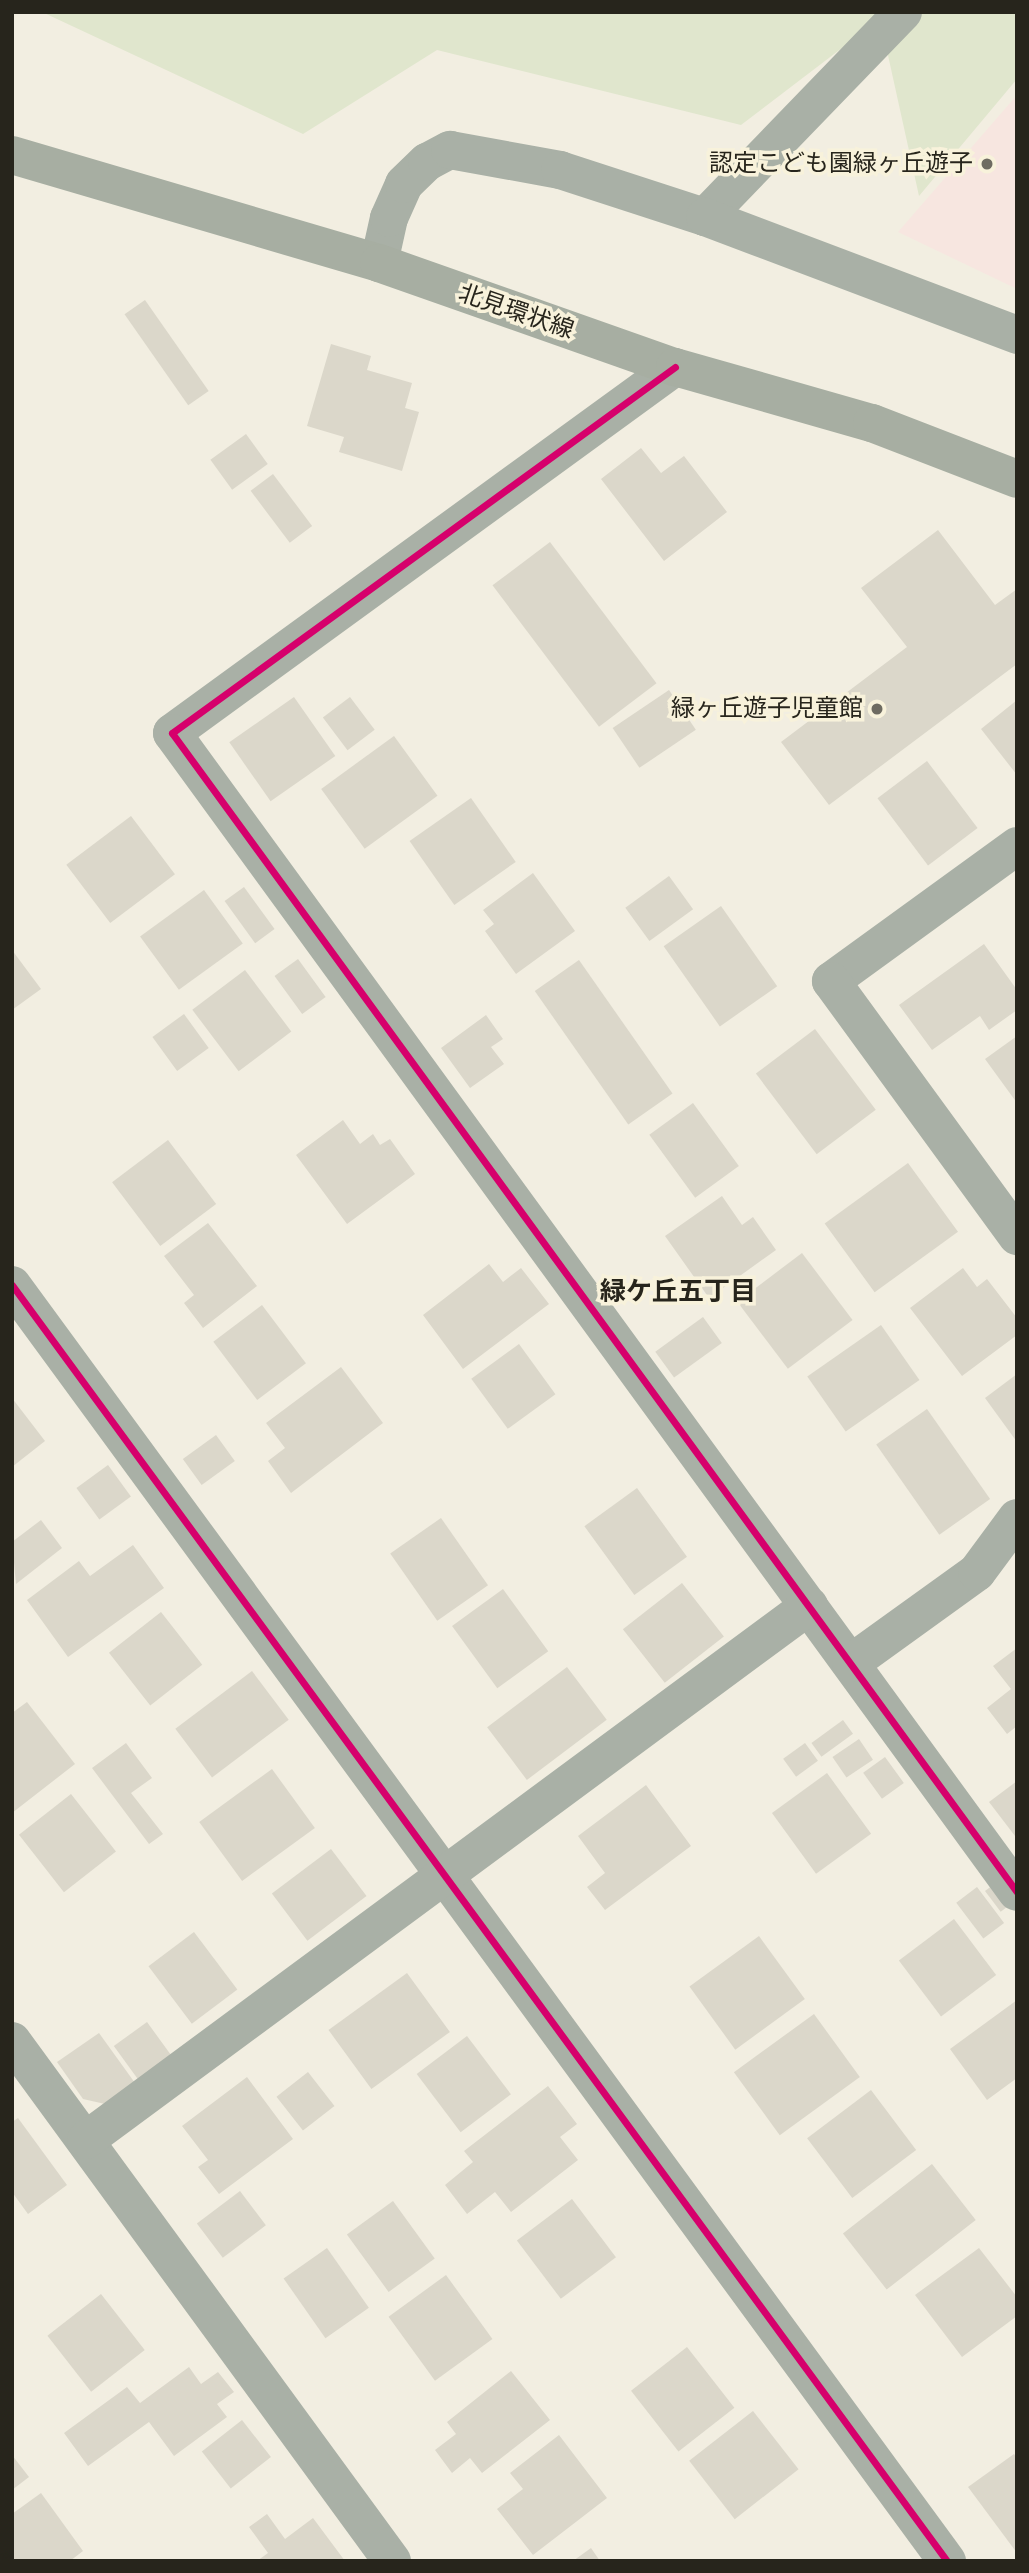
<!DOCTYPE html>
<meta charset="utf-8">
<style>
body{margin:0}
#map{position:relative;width:1029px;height:2573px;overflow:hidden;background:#f2eee1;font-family:Karla,"Noto Sans JP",sans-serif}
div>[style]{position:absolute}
.education>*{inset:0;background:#f7e6e0}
.green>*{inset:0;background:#e0e6cd}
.building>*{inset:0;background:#dbd7ca;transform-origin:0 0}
.street>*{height:38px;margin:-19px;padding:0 19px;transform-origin:19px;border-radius:19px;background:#a9b0a6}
.secondary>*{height:38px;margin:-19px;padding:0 19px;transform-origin:19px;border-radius:19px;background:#a7aea2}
.cycleway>*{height:7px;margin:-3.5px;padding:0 3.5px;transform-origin:3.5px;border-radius:3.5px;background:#d6006c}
.dots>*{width:19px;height:19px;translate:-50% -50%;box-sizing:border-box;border:4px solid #f8f2db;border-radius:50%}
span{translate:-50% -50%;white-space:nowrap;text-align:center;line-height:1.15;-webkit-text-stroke:7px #f8f2db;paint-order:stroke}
.poi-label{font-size:24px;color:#27251c}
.right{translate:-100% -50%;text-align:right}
.street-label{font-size:24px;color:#27251c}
.neighbourhood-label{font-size:26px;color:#27251c;font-weight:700}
.frame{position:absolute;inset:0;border:14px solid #27251c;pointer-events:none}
</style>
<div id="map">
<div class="education">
<div style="clip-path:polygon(1017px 95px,1017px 289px,898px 232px)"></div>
</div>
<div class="green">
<div style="clip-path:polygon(42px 12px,1017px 12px,1017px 79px,919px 196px,880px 19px,741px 125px,437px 50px,303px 134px)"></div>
</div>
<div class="building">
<div style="left:145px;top:300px;width:111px;height:25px;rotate:55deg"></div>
<div style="clip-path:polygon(331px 344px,371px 356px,367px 370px,412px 383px,405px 408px,419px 412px,402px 471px,339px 452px,344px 437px,307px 426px)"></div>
<div style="left:246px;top:434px;width:37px;height:44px;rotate:54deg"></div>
<div style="clip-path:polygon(641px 448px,661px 473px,684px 456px,727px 512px,664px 561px,601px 479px)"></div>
<div style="left:273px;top:474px;width:65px;height:28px;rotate:53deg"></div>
<div style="clip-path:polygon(938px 530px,995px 605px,1017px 589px,1017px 664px,829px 805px,781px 742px,907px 647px,861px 588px)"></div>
<div style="left:550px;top:542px;width:177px;height:72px;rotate:53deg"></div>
<div style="left:669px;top:690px;width:48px;height:68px;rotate:56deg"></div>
<div style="left:294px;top:697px;width:72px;height:79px;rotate:55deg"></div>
<div style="left:350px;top:697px;width:41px;height:34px;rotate:53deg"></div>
<div style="clip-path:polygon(1017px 700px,1017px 775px,981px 729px)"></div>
<div style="left:394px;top:736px;width:74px;height:90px;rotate:54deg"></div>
<div style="left:927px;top:761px;width:84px;height:62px;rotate:53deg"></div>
<div style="left:471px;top:798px;width:78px;height:75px;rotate:55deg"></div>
<div style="left:131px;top:816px;width:73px;height:81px;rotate:53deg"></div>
<div style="clip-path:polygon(533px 873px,575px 931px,516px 974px,485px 931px,494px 924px,483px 910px)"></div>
<div style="left:669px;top:876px;width:41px;height:54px;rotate:54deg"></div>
<div style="left:244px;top:887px;width:52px;height:24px;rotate:54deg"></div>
<div style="left:204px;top:890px;width:66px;height:79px;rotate:54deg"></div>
<div style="left:721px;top:906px;width:98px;height:70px;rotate:55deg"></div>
<div style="clip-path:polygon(984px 944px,1017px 990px,1017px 1010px,989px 1030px,980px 1016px,932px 1050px,899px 1005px)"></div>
<div style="clip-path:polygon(12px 950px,41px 989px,12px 1010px)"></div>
<div style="left:298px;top:959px;width:47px;height:29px;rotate:54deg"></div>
<div style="left:579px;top:960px;width:163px;height:54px;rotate:55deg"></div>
<div style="left:245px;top:970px;width:77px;height:66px;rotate:53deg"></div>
<div style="left:184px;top:1014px;width:42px;height:39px;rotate:54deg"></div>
<div style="clip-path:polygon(486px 1015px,503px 1039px,491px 1047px,504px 1064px,470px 1088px,441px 1048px)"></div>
<div style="left:815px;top:1029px;width:101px;height:74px;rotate:53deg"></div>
<div style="clip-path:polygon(1017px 1036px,1017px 1103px,985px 1059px)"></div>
<div style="left:693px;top:1103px;width:78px;height:54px;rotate:54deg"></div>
<div style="clip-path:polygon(343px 1120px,360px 1144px,373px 1134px,380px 1145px,390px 1139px,415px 1174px,347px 1224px,296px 1155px)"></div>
<div style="left:168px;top:1140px;width:80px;height:70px;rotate:53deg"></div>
<div style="left:908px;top:1163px;width:85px;height:103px;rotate:54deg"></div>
<div style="clip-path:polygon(722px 1196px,742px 1225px,753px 1217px,776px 1250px,709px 1298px,665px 1236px)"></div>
<div style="clip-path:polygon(208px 1223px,257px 1286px,203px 1328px,184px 1303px,194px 1295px,164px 1256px)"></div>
<div style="left:802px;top:1253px;width:84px;height:81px;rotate:53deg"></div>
<div style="clip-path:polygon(489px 1264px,503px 1282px,521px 1268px,549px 1304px,463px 1369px,423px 1315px)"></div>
<div style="clip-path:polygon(963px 1268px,977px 1287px,987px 1279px,1017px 1318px,1017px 1335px,962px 1376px,910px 1308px)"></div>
<div style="left:262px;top:1305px;width:73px;height:61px;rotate:53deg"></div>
<div style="left:703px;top:1317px;width:32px;height:59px;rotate:54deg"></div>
<div style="left:881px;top:1325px;width:67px;height:90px;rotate:55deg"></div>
<div style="left:519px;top:1344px;width:62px;height:59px;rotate:54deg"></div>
<div style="clip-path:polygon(341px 1367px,383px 1423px,291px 1493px,268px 1461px,285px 1448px,266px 1423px)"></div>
<div style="clip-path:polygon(1017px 1374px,1017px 1442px,985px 1398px)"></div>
<div style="clip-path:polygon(12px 1398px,45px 1441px,12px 1467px)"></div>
<div style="left:927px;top:1409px;width:110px;height:62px;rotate:55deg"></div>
<div style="left:216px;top:1435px;width:32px;height:41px;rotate:54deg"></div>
<div style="left:108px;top:1465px;width:39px;height:39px;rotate:54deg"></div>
<div style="left:637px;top:1488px;width:85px;height:65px;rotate:54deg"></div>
<div style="left:441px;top:1518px;width:82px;height:62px;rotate:55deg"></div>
<div style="clip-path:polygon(41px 1520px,62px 1548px,16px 1584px,12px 1542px)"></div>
<div style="clip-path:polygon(133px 1545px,164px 1588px,68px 1657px,27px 1600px,79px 1561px,90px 1576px)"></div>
<div style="left:682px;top:1583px;width:68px;height:75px;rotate:52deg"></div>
<div style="left:503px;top:1589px;width:77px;height:63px;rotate:54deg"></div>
<div style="left:161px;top:1612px;width:67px;height:66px;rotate:52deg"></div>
<div style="clip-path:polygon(1017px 1648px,1017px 1726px,1007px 1734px,987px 1708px,1011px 1689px,993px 1666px)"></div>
<div style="left:567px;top:1667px;width:66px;height:100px;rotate:53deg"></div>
<div style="left:252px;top:1671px;width:61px;height:96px;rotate:53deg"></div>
<div style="clip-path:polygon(27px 1702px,75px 1764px,12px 1813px,12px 1713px)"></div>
<div style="left:843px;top:1720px;width:17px;height:39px;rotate:54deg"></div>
<div style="left:859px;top:1739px;width:25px;height:32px;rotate:56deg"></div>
<div style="clip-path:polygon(126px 1743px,152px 1778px,131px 1793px,163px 1834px,149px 1844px,92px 1768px)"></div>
<div style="left:805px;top:1743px;width:22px;height:27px;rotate:54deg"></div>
<div style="left:885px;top:1757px;width:32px;height:27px;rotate:54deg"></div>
<div style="left:272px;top:1769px;width:73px;height:90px;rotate:54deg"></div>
<div style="left:827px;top:1773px;width:75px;height:68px;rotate:54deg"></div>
<div style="clip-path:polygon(1017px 1781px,1017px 1834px,1015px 1836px,989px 1802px)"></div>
<div style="clip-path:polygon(646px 1785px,691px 1846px,605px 1910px,587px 1887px,605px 1873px,578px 1836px)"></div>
<div style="left:71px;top:1794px;width:73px;height:66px;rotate:52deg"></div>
<div style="left:331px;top:1849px;width:59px;height:74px;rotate:53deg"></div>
<div style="left:993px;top:1885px;width:26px;height:10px;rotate:53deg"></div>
<div style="left:977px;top:1887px;width:45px;height:26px;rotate:53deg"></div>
<div style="left:954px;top:1919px;width:70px;height:69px;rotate:53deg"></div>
<div style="left:194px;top:1932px;width:72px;height:57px;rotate:53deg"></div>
<div style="left:759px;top:1936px;width:78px;height:86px;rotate:54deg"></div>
<div style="left:407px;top:1973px;width:73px;height:97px;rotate:54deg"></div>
<div style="clip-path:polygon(1017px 2000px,1017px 2078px,987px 2100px,950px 2049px)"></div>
<div style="left:814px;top:2014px;width:78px;height:99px;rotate:54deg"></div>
<div style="left:147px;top:2022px;width:42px;height:41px;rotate:54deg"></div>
<div style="clip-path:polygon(99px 2033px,135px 2083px,105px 2104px,83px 2099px,57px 2062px)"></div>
<div style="left:467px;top:2036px;width:73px;height:63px;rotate:53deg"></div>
<div style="left:308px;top:2072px;width:43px;height:40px;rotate:52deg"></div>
<div style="clip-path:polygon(247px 2077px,293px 2139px,219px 2194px,198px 2167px,208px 2160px,182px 2126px)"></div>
<div style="clip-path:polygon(548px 2086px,577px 2124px,560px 2137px,578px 2160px,511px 2212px,495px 2192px,467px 2214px,445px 2185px,473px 2162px,464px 2151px)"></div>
<div style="left:871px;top:2090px;width:75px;height:80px;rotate:53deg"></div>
<div style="clip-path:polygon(18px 2118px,67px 2185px,28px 2214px,12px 2192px,12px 2122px)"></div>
<div style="left:932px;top:2164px;width:71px;height:113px;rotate:52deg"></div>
<div style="left:240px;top:2191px;width:43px;height:54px;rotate:53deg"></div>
<div style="left:572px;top:2199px;width:73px;height:69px;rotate:53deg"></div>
<div style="left:393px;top:2201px;width:71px;height:57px;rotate:54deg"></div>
<div style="left:327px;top:2248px;width:73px;height:53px;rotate:55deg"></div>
<div style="clip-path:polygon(979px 2248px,1017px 2297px,1017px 2316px,962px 2357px,915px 2295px)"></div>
<div style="left:446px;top:2275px;width:79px;height:71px;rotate:54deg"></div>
<div style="left:101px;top:2294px;width:71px;height:68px;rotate:52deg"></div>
<div style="left:687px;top:2347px;width:77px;height:71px;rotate:52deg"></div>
<div style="clip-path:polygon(189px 2367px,201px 2384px,218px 2372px,234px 2392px,217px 2404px,227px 2417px,174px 2456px,149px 2422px,88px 2466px,64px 2433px,127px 2387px,140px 2403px)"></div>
<div style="clip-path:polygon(511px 2371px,550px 2420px,482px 2473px,470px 2458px,452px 2473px,435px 2450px,456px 2434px,447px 2422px)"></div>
<div style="left:753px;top:2411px;width:74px;height:81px;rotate:52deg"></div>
<div style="left:242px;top:2420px;width:47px;height:51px;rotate:52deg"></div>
<div style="clip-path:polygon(559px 2435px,607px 2498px,533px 2555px,497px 2509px,523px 2489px,510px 2473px)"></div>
<div style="clip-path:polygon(1014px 2454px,1017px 2458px,1017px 2553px,968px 2487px)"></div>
<div style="clip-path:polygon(12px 2455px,29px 2477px,12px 2490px)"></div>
<div style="clip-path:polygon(41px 2493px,83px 2551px,70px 2561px,12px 2561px,12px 2514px)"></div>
<div style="clip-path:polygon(267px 2514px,285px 2539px,313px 2518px,345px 2561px,257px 2561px,268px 2553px,249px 2527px)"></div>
<div style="clip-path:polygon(591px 2548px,600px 2561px,573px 2561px)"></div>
</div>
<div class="street">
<div style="left:705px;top:217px;width:285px;rotate:-46deg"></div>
<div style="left:379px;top:263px;width:46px;rotate:-77.5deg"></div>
<div style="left:389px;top:218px;width:37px;rotate:-66deg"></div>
<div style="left:404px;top:184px;width:32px;rotate:-44deg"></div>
<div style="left:427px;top:162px;width:26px;rotate:-28deg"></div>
<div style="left:450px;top:150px;width:112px;rotate:10.3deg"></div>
<div style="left:560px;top:170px;width:152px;rotate:18deg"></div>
<div style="left:705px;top:217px;width:334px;rotate:20.7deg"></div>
<div style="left:675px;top:367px;width:622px;rotate:143.96deg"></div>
<div style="left:172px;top:733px;width:1434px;rotate:53.91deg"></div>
<div style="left:1017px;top:846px;width:230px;rotate:144deg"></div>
<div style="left:831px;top:981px;width:316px;rotate:53.9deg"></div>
<div style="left:12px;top:1285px;width:1582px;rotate:53.77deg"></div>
<div style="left:851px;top:1663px;width:155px;rotate:-35.8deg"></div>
<div style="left:977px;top:1572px;width:67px;rotate:-53.5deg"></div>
<div style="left:12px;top:2041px;width:644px;rotate:53.84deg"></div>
<div style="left:86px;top:2140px;width:899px;rotate:-36.45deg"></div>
</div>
<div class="secondary">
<div style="left:12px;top:155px;width:383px;rotate:16.4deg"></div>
<div style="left:379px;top:263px;width:314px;rotate:19.4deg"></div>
<div style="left:675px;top:367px;width:205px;rotate:15.9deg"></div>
<div style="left:872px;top:423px;width:155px;rotate:21.1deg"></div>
</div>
<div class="cycleway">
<div style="left:675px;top:367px;width:622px;rotate:143.96deg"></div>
<div style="left:172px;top:733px;width:1434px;rotate:53.91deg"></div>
<div style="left:12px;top:1285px;width:1582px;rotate:53.77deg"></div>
</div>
<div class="dots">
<div style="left:987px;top:164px;background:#6e6b61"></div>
<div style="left:877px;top:709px;background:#6e6b61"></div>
</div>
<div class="poi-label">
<span class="right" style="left:973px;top:164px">認定こども園緑ヶ丘遊子</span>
<span class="right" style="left:863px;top:709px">緑ヶ丘遊子児童館</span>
</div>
<div class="street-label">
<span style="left:516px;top:312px;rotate:19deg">北見環状線</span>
</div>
<div class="neighbourhood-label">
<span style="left:678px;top:1292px">緑ケ丘五丁目</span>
</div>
<div class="frame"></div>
</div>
